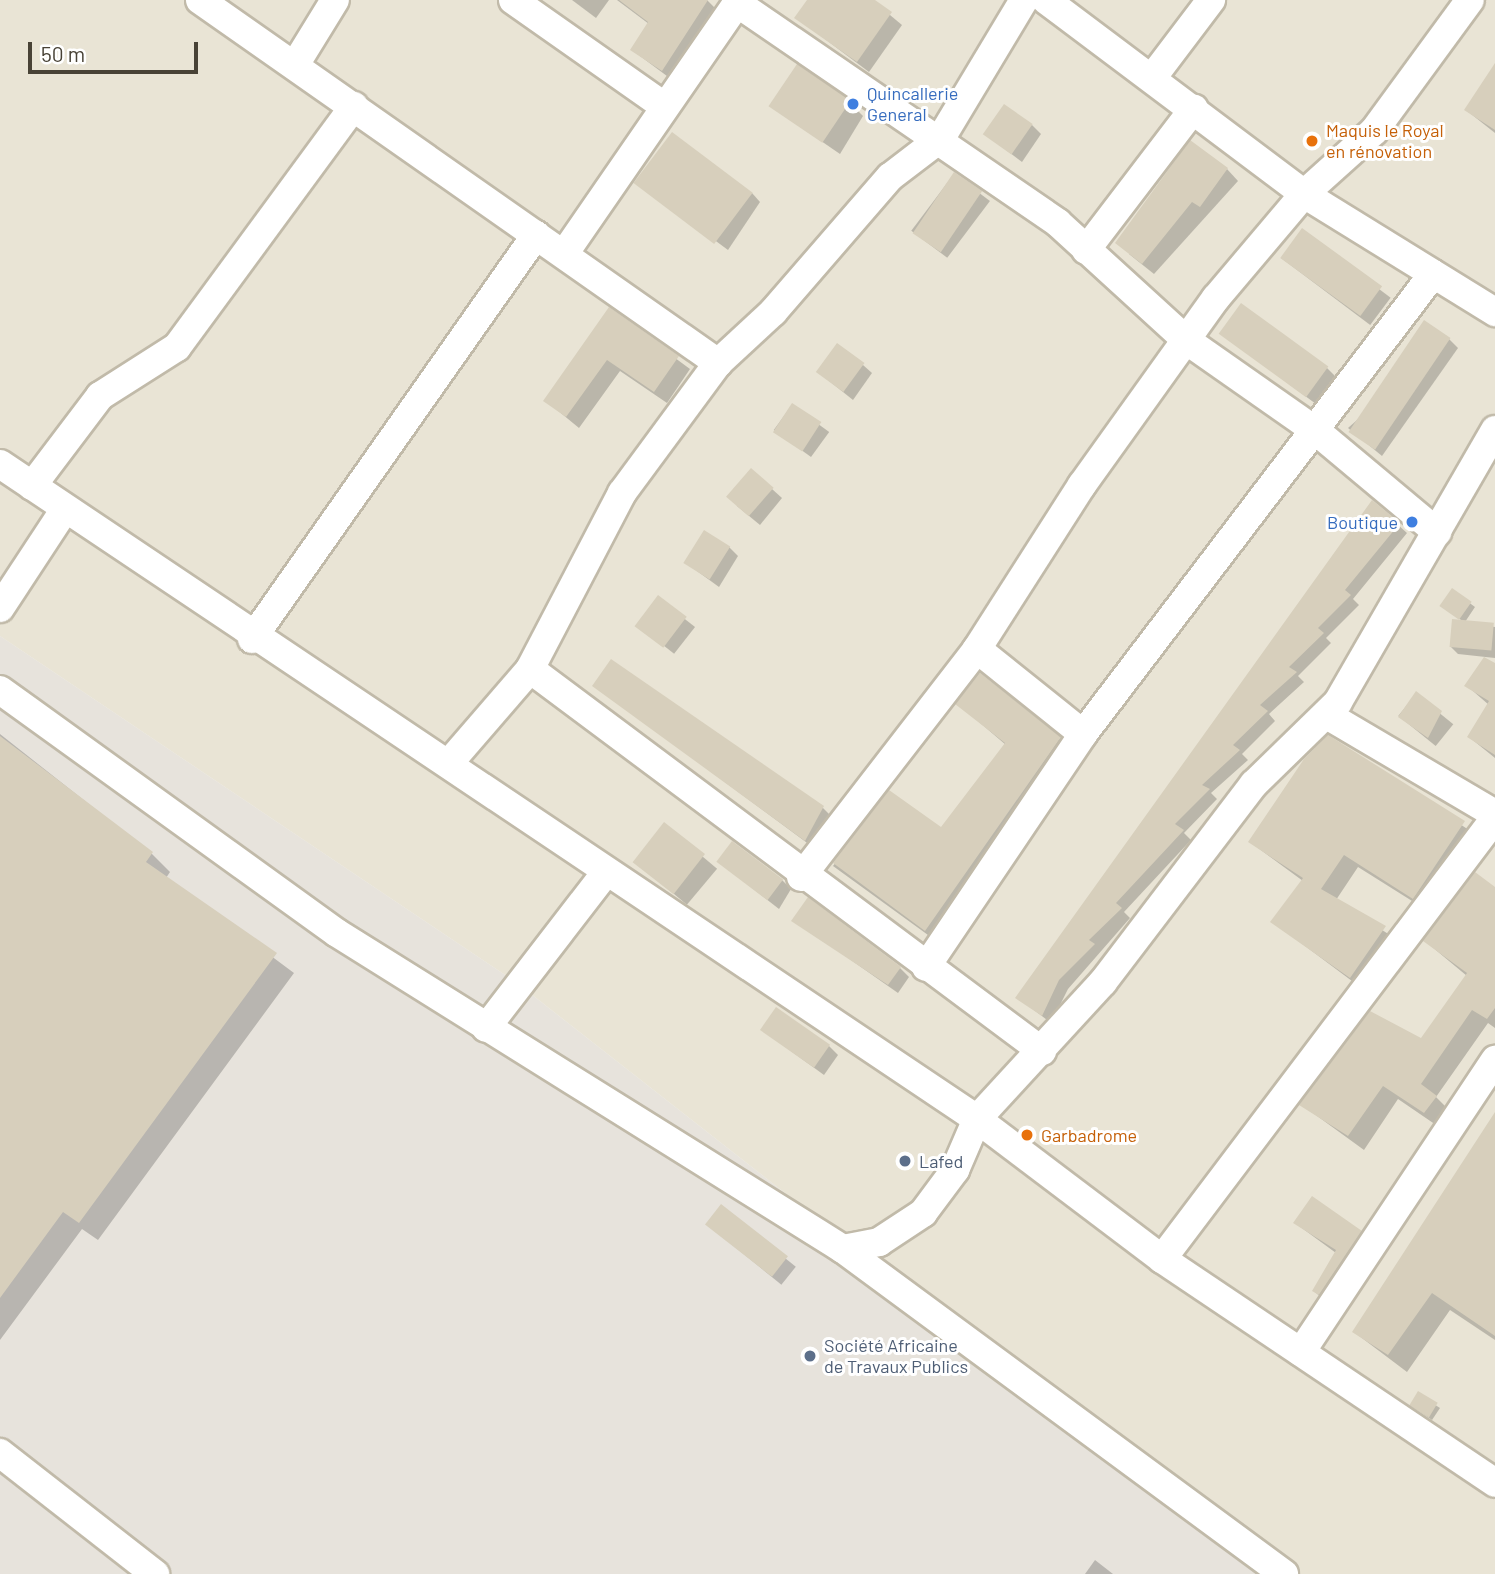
<!DOCTYPE html>
<meta charset="utf-8">
<style>
body{margin:0}
#map{position:relative;width:1495px;height:1574px;overflow:hidden;background:#f4f2e7;font-family:Barlow,sans-serif}
div>[style]{position:absolute}
.residential>*{inset:0;background:#e9e4d5}
.industrial>*{inset:0;background:#e7e3dc}
.shadow>*{inset:0;background:#0003;transform-origin:0 0}
.building>*{inset:0;background:#d7cfbc;transform-origin:0 0}
.roads{filter:drop-shadow(2px 0 #c1baa9) drop-shadow(-2px 0 #c1baa9) drop-shadow(0 2px #c1baa9) drop-shadow(0 -2px #c1baa9)}
.minor>*{height:28px;margin:-14px;padding:0 14px;transform-origin:14px;border-radius:14px;background:#fff}
.dots>*{width:19px;height:19px;translate:-50% -50%;box-sizing:border-box;border:4px solid #fff;border-radius:50%}
span{translate:-50% -50%;white-space:nowrap;text-align:center;line-height:1.15;-webkit-text-stroke:6px #fff;paint-order:stroke}
.shop-label{font-size:18px;color:#366cbe}
.left{translate:0 -50%;text-align:left}
.right{translate:-100% -50%;text-align:right}
.food-label{font-size:18px;color:#c56008}
.service-label{font-size:18px;color:#4e5e75}
.scale{position:absolute;left:28px;top:42px;width:170px;height:32px;box-sizing:border-box;border:4px solid #484236;border-top:0;padding-left:9px;font-size:21px;line-height:24px;white-space:nowrap;color:#484236;-webkit-text-stroke:5px #fff;paint-order:stroke}
</style>
<div id="map">
<div class="residential">
<div style="clip-path:polygon(0 0,1495px 0,1495px 1574px,1271px 1574px,517px 983px,0 636px)"></div>
</div>
<div class="industrial">
<div style="clip-path:polygon(0 636px,517px 983px,1271px 1574px,0 1574px)"></div>
</div>
<div class="shadow">
<div style="clip-path:polygon(572px 0,609px 0,596px 18px)"></div>
<div style="clip-path:polygon(617px 0,707px 0,720px 13px,675px 82px,632px 50px,649px 24px)"></div>
<div style="clip-path:polygon(809px 0,872px 0,902px 25px,869px 72px,797px 18px)"></div>
<div style="clip-path:polygon(1495px 67px,1495px 133px,1466px 110px)"></div>
<div style="clip-path:polygon(849px 102px,863px 116px,840px 154px,773px 108px)"></div>
<div style="clip-path:polygon(1032px 125px,1041px 134px,1022px 162px,985px 134px)"></div>
<div style="clip-path:polygon(1227px 169px,1238px 181px,1154px 274px,1129px 254px)"></div>
<div style="left:954px;top:174px;width:45px;height:71px;rotate:37deg"></div>
<div style="clip-path:polygon(640px 185px,752px 193px,760px 202px,728px 250px)"></div>
<div style="left:1302px;top:231px;width:111px;height:34px;rotate:37deg"></div>
<div style="clip-path:polygon(610px 310px,690px 369px,667px 403px,620px 371px,579px 428px,545px 400px)"></div>
<div style="clip-path:polygon(1220px 333px,1327px 368px,1336px 377px,1316px 404px)"></div>
<div style="clip-path:polygon(1449px 339px,1458px 348px,1382px 456px,1348px 428px)"></div>
<div style="clip-path:polygon(863px 365px,872px 373px,853px 400px,818px 372px)"></div>
<div style="left:792px;top:405px;width:46px;height:31px;rotate:36deg"></div>
<div style="clip-path:polygon(751px 470px,782px 498px,760px 525px,737px 506px)"></div>
<div style="clip-path:polygon(1373px 502px,1407px 533px,1353px 599px,1359px 605px,1326px 638px,1331px 643px,1298px 676px,1304px 682px,1269px 714px,1275px 721px,1242px 754px,1248px 760px,1211px 793px,1217px 799px,1184px 833px,1191px 840px,1124px 912px,1130px 918px,1068px 989px,1051px 1023px,1017px 997px)"></div>
<div style="clip-path:polygon(729px 547px,738px 556px,719px 587px,686px 563px)"></div>
<div style="clip-path:polygon(1452px 590px,1475px 607px,1465px 622px,1495px 627px,1495px 658px,1458px 654px,1451px 647px,1464px 622px,1445px 609px)"></div>
<div style="left:658px;top:598px;width:47px;height:34px;rotate:38deg"></div>
<div style="clip-path:polygon(1495px 665px,1495px 758px,1469px 737px,1489px 705px,1466px 685px)"></div>
<div style="clip-path:polygon(594px 685px,823px 808px,832px 817px,814px 848px)"></div>
<div style="left:1416px;top:694px;width:48px;height:28px;rotate:39deg"></div>
<div style="clip-path:polygon(958px 704px,1059px 739px,1073px 752px,939px 943px,833px 866px,889px 793px,941px 829px,1006px 745px)"></div>
<div style="clip-path:polygon(0 734px,152px 854px,170px 872px,166px 878px,294px 973px,98px 1240px,82px 1229px,0 1340px)"></div>
<div style="clip-path:polygon(1328px 737px,1478px 836px,1428px 911px,1358px 867px,1336px 900px,1399px 941px,1364px 990px,1273px 922px,1303px 881px,1250px 842px)"></div>
<div style="left:665px;top:825px;width:68px;height:47px;rotate:40deg"></div>
<div style="clip-path:polygon(719px 862px,782px 880px,791px 889px,779px 909px)"></div>
<div style="clip-path:polygon(1495px 889px,1495px 1028px,1488px 1023px,1436px 1097px,1451px 1112px,1439px 1127px,1398px 1099px,1364px 1150px,1302px 1105px,1422px 1040px,1467px 976px,1425px 941px)"></div>
<div style="clip-path:polygon(794px 920px,900px 968px,909px 977px,898px 993px)"></div>
<div style="clip-path:polygon(762px 1030px,829px 1046px,838px 1055px,824px 1075px)"></div>
<div style="clip-path:polygon(1495px 1119px,1495px 1340px,1450px 1310px,1407px 1372px,1354px 1332px)"></div>
<div style="left:722px;top:1207px;width:95px;height:23px;rotate:39deg"></div>
<div style="clip-path:polygon(1295px 1223px,1360px 1232px,1374px 1246px,1328px 1304px,1314px 1291px,1336px 1253px)"></div>
<div style="clip-path:polygon(1418px 1394px,1440px 1408px,1432px 1420px,1415px 1408px)"></div>
<div style="clip-path:polygon(1095px 1560px,1113px 1574px,1085px 1574px)"></div>
</div>
<div class="building">
<div style="clip-path:polygon(619px 0,708px 0,662px 71px,630px 50px,648px 22px)"></div>
<div style="clip-path:polygon(807px 0,875px 0,892px 12px,857px 62px,794px 18px)"></div>
<div style="clip-path:polygon(1495px 63px,1495px 130px,1464px 110px)"></div>
<div style="left:797px;top:64px;width:65px;height:51px;rotate:34deg"></div>
<div style="left:1004px;top:104px;width:35px;height:37px;rotate:35deg"></div>
<div style="left:672px;top:132px;width:101px;height:64px;rotate:37deg"></div>
<div style="clip-path:polygon(1190px 140px,1228px 168px,1200px 207px,1192px 202px,1142px 264px,1115px 243px)"></div>
<div style="left:954px;top:172px;width:34px;height:74px;rotate:34deg"></div>
<div style="left:1302px;top:228px;width:99px;height:37px;rotate:36deg"></div>
<div style="left:1241px;top:303px;width:108px;height:38px;rotate:36deg"></div>
<div style="clip-path:polygon(609px 307px,679px 356px,654px 392px,607px 360px,566px 417px,543px 401px)"></div>
<div style="left:1424px;top:320px;width:32px;height:135px;rotate:34deg"></div>
<div style="left:837px;top:343px;width:34px;height:36px;rotate:36deg"></div>
<div style="left:792px;top:403px;width:35px;height:35px;rotate:33deg"></div>
<div style="left:751px;top:468px;width:30px;height:38px;rotate:41deg"></div>
<div style="clip-path:polygon(1372px 500px,1400px 523px,1345px 590px,1351px 595px,1318px 628px,1324px 633px,1289px 667px,1297px 672px,1260px 705px,1268px 711px,1233px 745px,1240px 750px,1202px 785px,1210px 789px,1175px 824px,1184px 830px,1116px 903px,1122px 908px,1089px 940px,1095px 944px,1059px 980px,1042px 1016px,1015px 998px)"></div>
<div style="left:704px;top:530px;width:31px;height:39px;rotate:32deg"></div>
<div style="left:1452px;top:588px;width:24px;height:22px;rotate:35deg"></div>
<div style="left:658px;top:595px;width:36px;height:39px;rotate:37deg"></div>
<div style="left:1452px;top:619px;width:42px;height:28px;rotate:5deg"></div>
<div style="clip-path:polygon(1484px 657px,1495px 663px,1495px 755px,1467px 737px,1489px 701px,1464px 686px)"></div>
<div style="clip-path:polygon(611px 659px,824px 806px,805px 841px,592px 686px)"></div>
<div style="clip-path:polygon(980px 673px,1061px 737px,925px 931px,833px 863px,889px 790px,941px 827px,1005px 743px,955px 704px)"></div>
<div style="clip-path:polygon(1416px 691px,1442px 711px,1428px 738px,1398px 717px)"></div>
<div style="clip-path:polygon(1328px 735px,1465px 821px,1413px 899px,1344px 855px,1321px 889px,1386px 926px,1350px 978px,1270px 922px,1303px 878px,1248px 842px,1304px 759px)"></div>
<div style="clip-path:polygon(0 736px,153px 852px,146px 862px,277px 953px,79px 1223px,63px 1212px,0 1298px)"></div>
<div style="left:664px;top:822px;width:52px;height:51px;rotate:38deg"></div>
<div style="left:732px;top:841px;width:64px;height:26px;rotate:37deg"></div>
<div style="clip-path:polygon(1475px 872px,1495px 887px,1495px 1008px,1487px 1019px,1472px 1010px,1421px 1084px,1437px 1096px,1424px 1113px,1383px 1086px,1348px 1136px,1299px 1105px,1370px 1011px,1421px 1038px,1467px 973px,1423px 941px)"></div>
<div style="clip-path:polygon(808px 897px,901px 967px,888px 985px,791px 921px)"></div>
<div style="left:776px;top:1007px;width:66px;height:28px;rotate:35deg"></div>
<div style="clip-path:polygon(1495px 1112px,1495px 1336px,1432px 1293px,1388px 1355px,1352px 1332px)"></div>
<div style="clip-path:polygon(1312px 1196px,1362px 1231px,1319px 1295px,1312px 1291px,1336px 1250px,1293px 1223px)"></div>
<div style="left:721px;top:1204px;width:85px;height:26px;rotate:38deg"></div>
<div style="left:1418px;top:1391px;width:23px;height:17px;rotate:31deg"></div>
</div>
<div class="roads">
<div class="minor">
<div style="left:200px;top:0;width:633px;rotate:35.02deg"></div>
<div style="left:513px;top:0;width:184px;rotate:35.1deg"></div>
<div style="left:1046px;top:0;width:323px;rotate:36.9deg"></div>
<div style="left:1304px;top:194px;width:225px;rotate:31.7deg"></div>
<div style="left:737px;top:3px;width:389px;rotate:34.4deg"></div>
<div style="left:1058px;top:223px;width:173px;rotate:42.4deg"></div>
<div style="left:1186px;top:340px;width:159px;rotate:35deg"></div>
<div style="left:1316px;top:431px;width:158px;rotate:39.9deg"></div>
<div style="left:295px;top:65px;width:76px;rotate:-58.4deg"></div>
<div style="left:1152px;top:78px;width:98px;rotate:-52.9deg"></div>
<div style="left:1086px;top:250px;width:178px;rotate:-52.7deg"></div>
<div style="left:564px;top:254px;width:308px;rotate:-55.4deg"></div>
<div style="left:0;top:464px;width:1176px;rotate:33.84deg"></div>
<div style="left:977px;top:1119px;width:232px;rotate:37.1deg"></div>
<div style="left:1162px;top:1259px;width:401px;rotate:33.9deg"></div>
<div style="left:32px;top:486px;width:113px;rotate:-52.9deg"></div>
<div style="left:100px;top:396px;width:91px;rotate:-32.5deg"></div>
<div style="left:177px;top:347px;width:299px;rotate:-53.7deg"></div>
<div style="left:0;top:608px;width:118px;rotate:-56.7deg"></div>
<div style="left:252px;top:639px;width:494px;rotate:-54.9deg"></div>
<div style="left:977px;top:649px;width:136px;rotate:38.7deg"></div>
<div style="left:530px;top:669px;width:639px;rotate:36.73deg"></div>
<div style="left:0;top:690px;width:415px;rotate:35.8deg"></div>
<div style="left:337px;top:933px;width:597px;rotate:31.99deg"></div>
<div style="left:843px;top:1249px;width:548px;rotate:36.39deg"></div>
<div style="left:1327px;top:715px;width:195px;rotate:30.5deg"></div>
<div style="left:449px;top:763px;width:124px;rotate:-49.2deg"></div>
<div style="left:530px;top:669px;width:199px;rotate:-62.4deg"></div>
<div style="left:622px;top:493px;width:162px;rotate:-53.6deg"></div>
<div style="left:718px;top:363px;width:75px;rotate:-42.8deg"></div>
<div style="left:773px;top:312px;width:179px;rotate:-49.1deg"></div>
<div style="left:890px;top:177px;width:64px;rotate:-37.4deg"></div>
<div style="left:941px;top:138px;width:161px;rotate:-59deg"></div>
<div style="left:801px;top:877px;width:288px;rotate:-52.3deg"></div>
<div style="left:977px;top:649px;width:195px;rotate:-57.4deg"></div>
<div style="left:1082px;top:485px;width:230px;rotate:-54.4deg"></div>
<div style="left:1216px;top:298px;width:136px;rotate:-49.8deg"></div>
<div style="left:1304px;top:194px;width:94px;rotate:-42deg"></div>
<div style="left:1374px;top:131px;width:162px;rotate:-53.8deg"></div>
<div style="left:926px;top:967px;width:281px;rotate:-56deg"></div>
<div style="left:1083px;top:734px;width:578px;rotate:-52.73deg"></div>
<div style="left:486px;top:1028px;width:197px;rotate:-52.4deg"></div>
<div style="left:843px;top:1249px;width:37px;rotate:-11deg"></div>
<div style="left:879px;top:1242px;width:53px;rotate:-33.4deg"></div>
<div style="left:923px;top:1213px;width:54px;rotate:-53.3deg"></div>
<div style="left:955px;top:1170px;width:56px;rotate:-66.7deg"></div>
<div style="left:977px;top:1119px;width:186px;rotate:-47.4deg"></div>
<div style="left:1103px;top:982px;width:249px;rotate:-52.7deg"></div>
<div style="left:1254px;top:784px;width:117px;rotate:-44.3deg"></div>
<div style="left:1338px;top:702px;width:314px;rotate:-60deg"></div>
<div style="left:1162px;top:1259px;width:553px;rotate:-52.94deg"></div>
<div style="left:1301px;top:1352px;width:351px;rotate:-56.4deg"></div>
<div style="left:0;top:1453px;width:197px;rotate:38deg"></div>
</div>
</div>
<div class="dots">
<div style="left:853px;top:104px;background:#3f7fe0"></div>
<div style="left:1312px;top:141px;background:#e8710a"></div>
<div style="left:1412px;top:522px;background:#3f7fe0"></div>
<div style="left:1027px;top:1135px;background:#e8710a"></div>
<div style="left:905px;top:1161px;background:#5c6f8a"></div>
<div style="left:810px;top:1356px;background:#5c6f8a"></div>
</div>
<div class="shop-label">
<span class="left" style="left:867px;top:104px">Quincallerie<br>General</span>
<span class="right" style="left:1398px;top:522px">Boutique</span>
</div>
<div class="food-label">
<span class="left" style="left:1326px;top:141px">Maquis le Royal<br>en rénovation</span>
<span class="left" style="left:1041px;top:1135px">Garbadrome</span>
</div>
<div class="service-label">
<span class="left" style="left:919px;top:1161px">Lafed</span>
<span class="left" style="left:824px;top:1356px">Société Africaine<br>de Travaux Publics</span>
</div>
<div class="scale">50 m</div>
</div>
